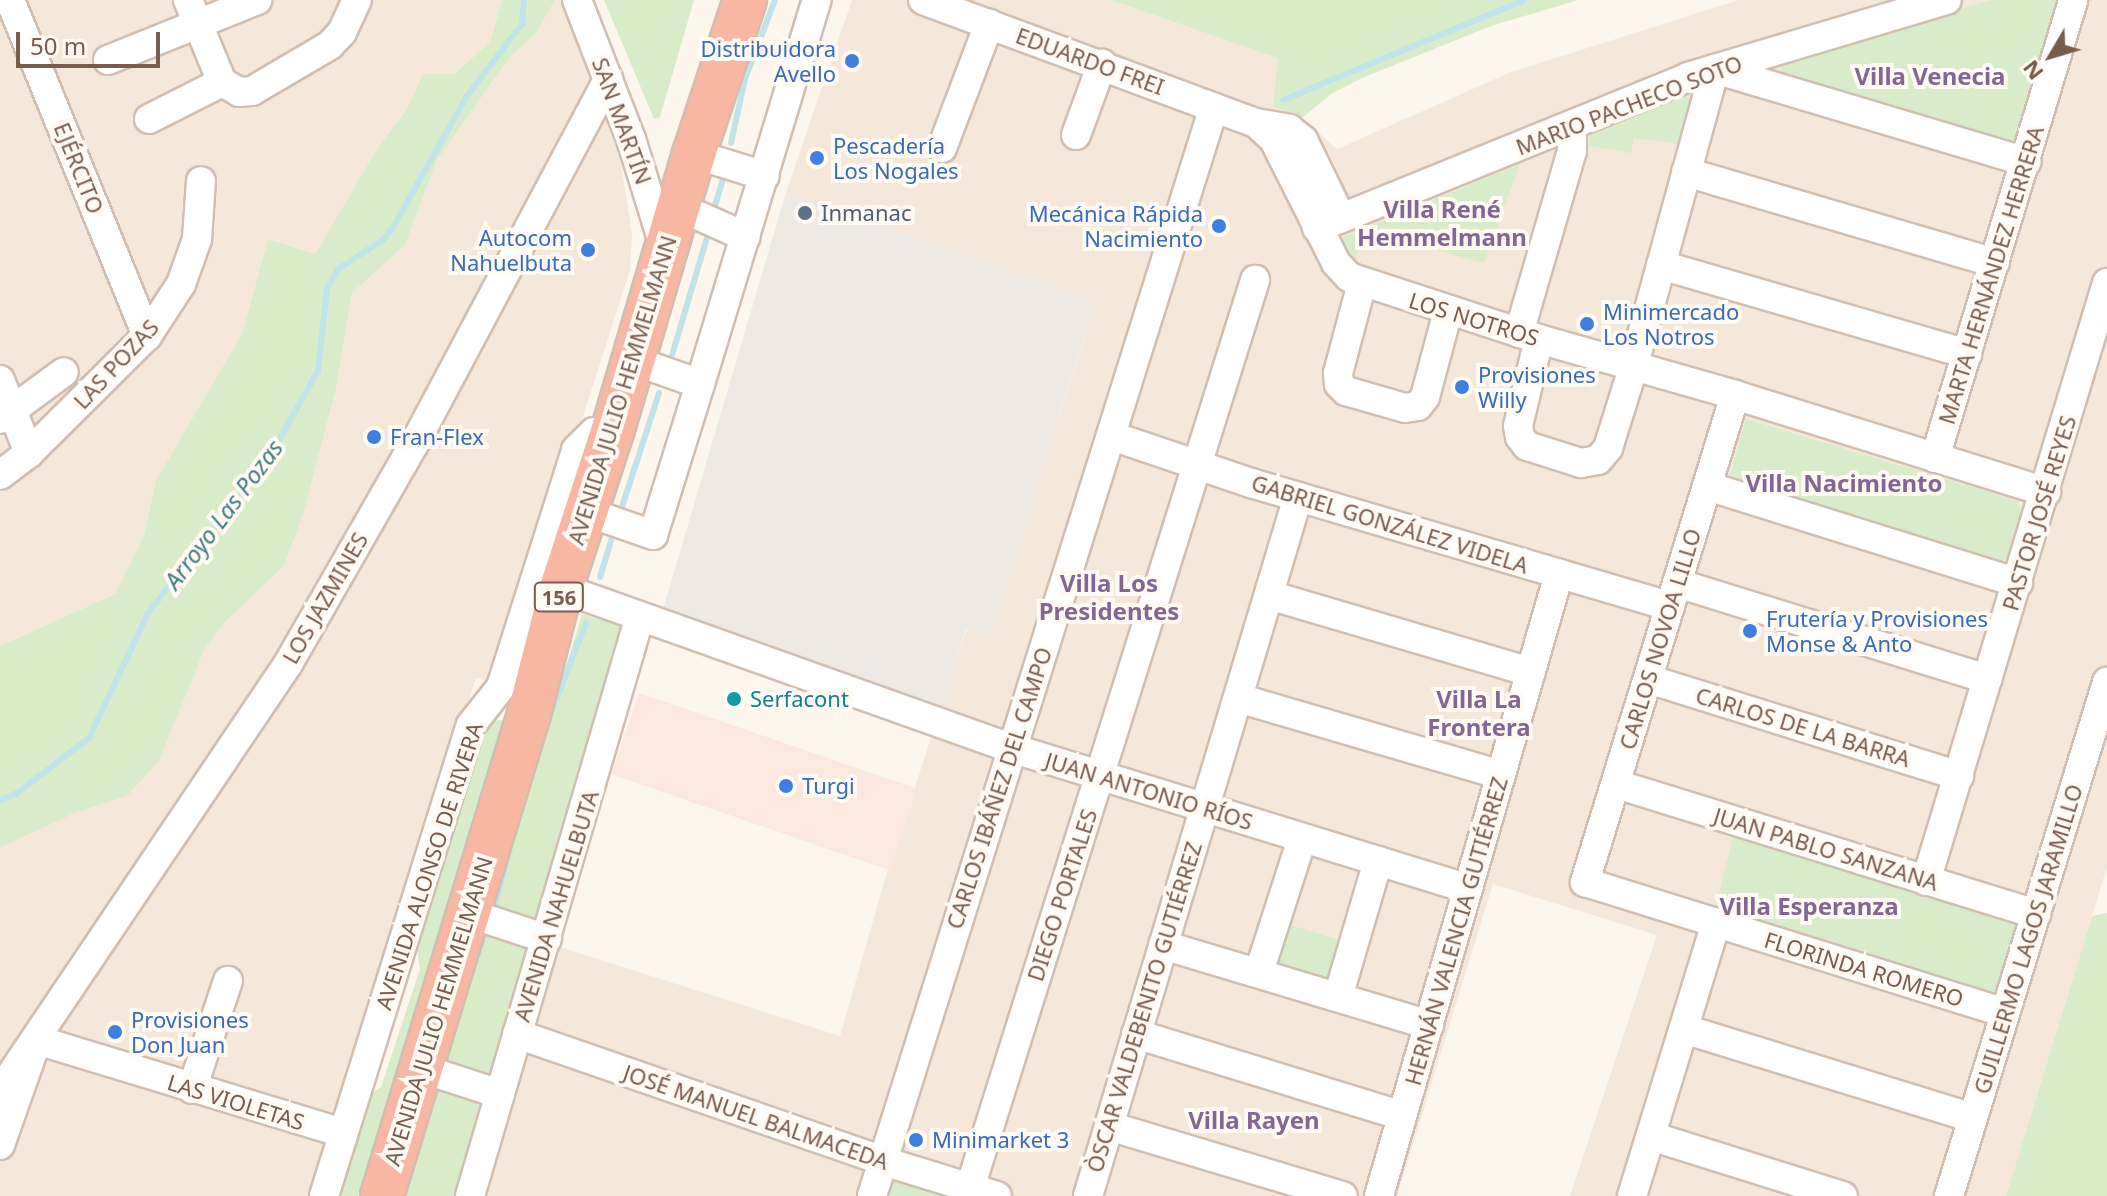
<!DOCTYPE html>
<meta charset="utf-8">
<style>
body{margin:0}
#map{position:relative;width:2107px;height:1196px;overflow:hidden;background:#fdf6ec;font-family:"Noto Sans",sans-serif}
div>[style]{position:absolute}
.residential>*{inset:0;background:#f5e8da}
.commercial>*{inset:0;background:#fde8e0;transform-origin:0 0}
.industrial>*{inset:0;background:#efe9e4}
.green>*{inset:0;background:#d8ecc9;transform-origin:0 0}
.stream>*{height:6px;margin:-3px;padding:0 3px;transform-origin:3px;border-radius:3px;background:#bfe3e8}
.roads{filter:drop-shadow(2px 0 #d1beb0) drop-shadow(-2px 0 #d1beb0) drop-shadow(0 2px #d1beb0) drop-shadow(0 -2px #d1beb0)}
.minor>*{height:28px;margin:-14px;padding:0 14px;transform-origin:14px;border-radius:14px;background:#fff}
.highway>*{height:42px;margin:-21px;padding:0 21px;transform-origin:21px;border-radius:21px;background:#f7b7a3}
.dots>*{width:22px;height:22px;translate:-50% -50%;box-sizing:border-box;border:4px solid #fffaf3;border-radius:50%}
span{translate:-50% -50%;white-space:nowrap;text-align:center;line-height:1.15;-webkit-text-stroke:8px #fffaf3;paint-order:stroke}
.shield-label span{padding:2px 6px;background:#fffaf3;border:2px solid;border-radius:6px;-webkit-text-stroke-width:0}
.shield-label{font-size:20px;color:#7a5c4d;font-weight:700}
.shop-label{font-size:22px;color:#366cbe}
.right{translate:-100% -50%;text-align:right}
.left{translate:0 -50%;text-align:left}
.street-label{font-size:22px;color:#7a5c4d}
.service-label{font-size:22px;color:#4e5e75}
.culture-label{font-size:22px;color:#0d838f}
.neighbourhood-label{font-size:24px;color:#846695;font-weight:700}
.water-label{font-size:24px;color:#437c86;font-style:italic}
.north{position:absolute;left:2011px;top:16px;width:80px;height:80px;-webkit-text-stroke:6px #fffaf3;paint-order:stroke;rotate:232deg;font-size:22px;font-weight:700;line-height:32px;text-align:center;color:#7a5c4d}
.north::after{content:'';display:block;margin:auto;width:28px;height:36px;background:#7a5c4d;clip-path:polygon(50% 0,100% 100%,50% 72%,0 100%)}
.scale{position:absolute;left:16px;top:32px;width:144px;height:36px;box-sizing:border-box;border:4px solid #7a5c4d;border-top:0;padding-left:10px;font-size:24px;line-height:28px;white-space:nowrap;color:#7a5c4d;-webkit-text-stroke:6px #fffaf3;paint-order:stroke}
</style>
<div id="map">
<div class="residential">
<div style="clip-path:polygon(0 0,502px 0,490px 42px,454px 74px,423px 74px,407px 109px,378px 147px,315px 254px,268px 239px,242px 334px,156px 480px,144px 535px,115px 594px,0 646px)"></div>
<div style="clip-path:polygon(555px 0,560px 0,620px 157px,632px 234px,630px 270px,497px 684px,476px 678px,308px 1196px,0 1196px,0 848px,75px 813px,127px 796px,180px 703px,204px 650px,226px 621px,284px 566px,304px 512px,336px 389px,352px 293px,405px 245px,437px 160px,510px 57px,537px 32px)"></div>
<div style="clip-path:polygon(852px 0,1111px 0,1279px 58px,1273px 107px,1302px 118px,1337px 149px,1511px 72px,1739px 0,2107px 0,2107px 867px,2006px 1196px,1570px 1196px,1657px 935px,1493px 884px,1397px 1196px,483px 1196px,560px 947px,840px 1036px,887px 872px,967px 628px,990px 635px,1095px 303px,786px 192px)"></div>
</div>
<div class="commercial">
<div style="left:639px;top:693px;width:294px;height:86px;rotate:19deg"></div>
</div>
<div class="industrial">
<div style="clip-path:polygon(786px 192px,1095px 302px,990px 635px,966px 628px,942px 709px,662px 613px)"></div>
</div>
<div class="green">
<div style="clip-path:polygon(502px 0,555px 0,537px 32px,510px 57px,437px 160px,405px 245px,352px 293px,336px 389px,304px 512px,284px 566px,226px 621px,204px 650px,159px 761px,127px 796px,75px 813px,0 848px,0 646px,115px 594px,144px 535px,156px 480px,242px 334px,268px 239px,315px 254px,378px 147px,407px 109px,423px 74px,454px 74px,490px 42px)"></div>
<div style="clip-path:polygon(604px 0,694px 0,660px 117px,654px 119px)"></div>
<div style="clip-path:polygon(1111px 0,1578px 0,1491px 26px,1362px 78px,1331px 94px,1302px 118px,1273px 107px,1278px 58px)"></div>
<div style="clip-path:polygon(1991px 0,2066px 0,2019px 141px,2015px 144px,1782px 76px,1781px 72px,1782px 63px,1790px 58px)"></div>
<div style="clip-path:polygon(1684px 94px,1691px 101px,1680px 144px,1634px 138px,1631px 153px,1589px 146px,1591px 129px)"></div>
<div style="clip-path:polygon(1520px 164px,1484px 263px,1378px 235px,1362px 238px,1355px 260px,1342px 238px)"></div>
<div style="clip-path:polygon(1746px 419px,2018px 501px,2024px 513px,2011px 556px,1999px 562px,1728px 482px)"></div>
<div style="left:582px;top:614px;width:48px;height:608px;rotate:17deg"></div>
<div style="clip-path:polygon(498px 720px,506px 721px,389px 1116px,372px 1151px,358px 1196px,337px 1196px,367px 1096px,381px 1087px,420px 969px,416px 943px,479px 737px,490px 723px)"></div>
<div style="clip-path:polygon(1735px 828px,2024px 927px,2004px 996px,1715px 910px)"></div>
<div style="clip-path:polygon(2107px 913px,2107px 1196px,2006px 1196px,2092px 916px)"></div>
<div style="left:1284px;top:923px;width:64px;height:46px;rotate:17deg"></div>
<div style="clip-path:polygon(892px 1177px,964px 1196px,880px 1196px)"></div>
</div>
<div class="stream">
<div style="left:1283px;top:100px;width:261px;rotate:-22.5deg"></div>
<div style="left:731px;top:143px;width:66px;rotate:-77.7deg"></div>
<div style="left:745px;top:79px;width:85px;rotate:-69.2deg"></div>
<div style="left:713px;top:212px;width:37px;rotate:-73deg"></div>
<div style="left:672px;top:355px;width:126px;rotate:-73.4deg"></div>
<div style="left:622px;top:507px;width:120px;rotate:-72deg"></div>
<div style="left:600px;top:577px;width:39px;rotate:-73deg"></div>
<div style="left:549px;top:718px;width:102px;rotate:-68.7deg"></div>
<div style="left:0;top:800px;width:17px;rotate:-21deg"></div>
<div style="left:16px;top:794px;width:92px;rotate:-37.5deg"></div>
<div style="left:89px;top:738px;width:138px;rotate:-64.7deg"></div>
<div style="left:148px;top:613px;width:194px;rotate:-51.9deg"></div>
<div style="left:268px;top:460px;width:102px;rotate:-60.7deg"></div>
<div style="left:318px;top:371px;width:83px;rotate:-83.8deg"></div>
<div style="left:327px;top:288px;width:22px;rotate:-60deg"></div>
<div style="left:338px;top:269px;width:54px;rotate:-32.8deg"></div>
<div style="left:383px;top:240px;width:14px;rotate:-51deg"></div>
<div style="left:392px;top:229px;width:153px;rotate:-60.6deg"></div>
<div style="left:467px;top:96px;width:91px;rotate:-52.6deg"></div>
<div style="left:522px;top:24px;width:24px;rotate:-85deg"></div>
<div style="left:495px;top:906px;width:57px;rotate:-75.7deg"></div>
<div style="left:472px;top:972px;width:38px;rotate:-72deg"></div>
</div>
<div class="roads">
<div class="minor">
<div style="left:10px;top:0;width:363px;rotate:67.8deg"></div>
<div style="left:188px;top:0;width:89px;rotate:67.5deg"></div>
<div style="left:577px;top:0;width:149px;rotate:68.8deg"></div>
<div style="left:631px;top:139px;width:102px;rotate:72.8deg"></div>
<div style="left:661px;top:236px;width:8px;rotate:23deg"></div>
<div style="left:923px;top:0;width:355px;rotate:20.3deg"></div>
<div style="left:1256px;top:123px;width:34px;rotate:10deg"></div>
<div style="left:1289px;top:129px;width:18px;rotate:38deg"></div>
<div style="left:1303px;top:140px;width:87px;rotate:64deg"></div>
<div style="left:108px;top:60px;width:161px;rotate:-21.9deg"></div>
<div style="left:222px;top:82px;width:20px;rotate:30deg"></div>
<div style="left:239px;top:92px;width:13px;rotate:-4deg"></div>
<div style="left:252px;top:91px;width:91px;rotate:-30.5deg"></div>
<div style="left:330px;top:45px;width:18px;rotate:-47deg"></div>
<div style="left:342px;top:32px;width:35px;rotate:-65deg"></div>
<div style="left:149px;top:119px;width:82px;rotate:-26.9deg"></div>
<div style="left:1256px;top:123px;width:25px;rotate:43deg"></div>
<div style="left:1274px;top:140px;width:138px;rotate:63.2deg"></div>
<div style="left:1336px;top:263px;width:19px;rotate:47deg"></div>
<div style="left:1349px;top:277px;width:200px;rotate:18.1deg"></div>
<div style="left:1539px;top:339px;width:204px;rotate:15.9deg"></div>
<div style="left:1735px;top:395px;width:326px;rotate:17.3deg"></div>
<div style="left:1076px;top:135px;width:76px;rotate:-69.9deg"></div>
<div style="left:942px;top:148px;width:133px;rotate:-69.2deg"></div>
<div style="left:694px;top:154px;width:74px;rotate:17.2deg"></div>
<div style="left:1686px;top:172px;width:322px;rotate:16.4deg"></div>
<div style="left:679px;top:207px;width:73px;rotate:24.1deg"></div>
<div style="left:1317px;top:228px;width:401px;rotate:-22.1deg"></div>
<div style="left:1688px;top:77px;width:270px;rotate:-16.6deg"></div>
<div style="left:1661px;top:265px;width:319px;rotate:16.2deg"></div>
<div style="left:1362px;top:283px;width:93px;rotate:104.9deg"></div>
<div style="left:1338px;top:373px;width:11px;rotate:85deg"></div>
<div style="left:1339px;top:384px;width:10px;rotate:45deg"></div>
<div style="left:1346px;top:391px;width:61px;rotate:16.1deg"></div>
<div style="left:1405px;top:408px;width:13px;rotate:-9deg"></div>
<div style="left:1418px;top:406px;width:11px;rotate:-52deg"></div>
<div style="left:1425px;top:397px;width:89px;rotate:-75deg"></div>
<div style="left:1519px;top:333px;width:190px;rotate:-73.8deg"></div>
<div style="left:1572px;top:151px;width:26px;rotate:-90deg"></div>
<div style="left:1539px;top:339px;width:89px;rotate:103.6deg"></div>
<div style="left:1518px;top:426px;width:11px;rotate:80deg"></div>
<div style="left:1520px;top:437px;width:11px;rotate:52deg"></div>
<div style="left:1527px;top:446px;width:57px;rotate:17.5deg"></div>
<div style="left:1581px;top:463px;width:17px;rotate:-10deg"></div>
<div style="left:1598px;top:460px;width:16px;rotate:-50deg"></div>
<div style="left:1608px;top:448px;width:84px;rotate:-72.6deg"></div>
<div style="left:1633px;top:368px;width:310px;rotate:-74.7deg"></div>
<div style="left:1715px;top:69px;width:325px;rotate:16.6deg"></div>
<div style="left:632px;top:360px;width:72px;rotate:19.4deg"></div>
<div style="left:700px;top:384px;width:401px;rotate:-73.1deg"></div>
<div style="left:0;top:380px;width:79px;rotate:68.3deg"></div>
<div style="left:1735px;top:395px;width:510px;rotate:107.12deg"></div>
<div style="left:1585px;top:882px;width:440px;rotate:17.3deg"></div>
<div style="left:0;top:419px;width:79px;rotate:-36.3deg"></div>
<div style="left:1112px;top:436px;width:147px;rotate:18.7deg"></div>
<div style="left:1251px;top:483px;width:437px;rotate:16.4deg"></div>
<div style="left:1935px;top:458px;width:478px;rotate:-73.2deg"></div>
<div style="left:0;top:475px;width:36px;rotate:-37deg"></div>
<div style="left:29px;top:453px;width:166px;rotate:-44.8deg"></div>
<div style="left:147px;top:336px;width:62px;rotate:-56.8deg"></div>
<div style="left:181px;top:284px;width:48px;rotate:-70.4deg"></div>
<div style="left:197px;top:239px;width:58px;rotate:-86.1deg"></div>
<div style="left:1707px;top:486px;width:326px;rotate:17.3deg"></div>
<div style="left:587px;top:512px;width:70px;rotate:19.2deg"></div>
<div style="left:653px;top:535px;width:158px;rotate:-72.7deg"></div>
<div style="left:1677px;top:583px;width:325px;rotate:17.2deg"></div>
<div style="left:561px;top:588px;width:478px;rotate:19.6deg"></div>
<div style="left:1011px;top:748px;width:478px;rotate:17.1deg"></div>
<div style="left:1269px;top:595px;width:273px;rotate:16.4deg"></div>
<div style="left:1648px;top:679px;width:326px;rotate:17.3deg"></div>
<div style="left:1238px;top:698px;width:274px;rotate:16.3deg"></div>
<div style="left:1616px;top:784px;width:440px;rotate:17.2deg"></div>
<div style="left:1926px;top:881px;width:625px;rotate:-73.16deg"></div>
<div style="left:468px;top:913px;width:83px;rotate:18.2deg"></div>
<div style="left:1163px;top:945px;width:278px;rotate:16.7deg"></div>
<div style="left:1259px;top:972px;width:140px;rotate:-72.1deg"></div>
<div style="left:1338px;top:997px;width:142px;rotate:-73.6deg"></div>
<div style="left:1684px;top:1029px;width:302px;rotate:17.1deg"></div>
<div style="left:517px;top:1034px;width:387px;rotate:19.1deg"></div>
<div style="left:883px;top:1161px;width:119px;rotate:17.1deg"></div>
<div style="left:1136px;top:1034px;width:278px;rotate:17.1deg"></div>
<div style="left:420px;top:1068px;width:84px;rotate:18deg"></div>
<div style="left:192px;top:1089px;width:114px;rotate:-71.6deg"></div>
<div style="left:0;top:1091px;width:515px;rotate:-56deg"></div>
<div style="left:288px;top:664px;width:264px;rotate:-60.2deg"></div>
<div style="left:419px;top:435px;width:403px;rotate:-62deg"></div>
<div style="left:1109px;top:1126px;width:244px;rotate:16.7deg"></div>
<div style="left:1651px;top:1136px;width:201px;rotate:17.4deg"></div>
<div style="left:0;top:1145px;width:111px;rotate:-70.6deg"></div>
<div style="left:37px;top:1040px;width:320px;rotate:16.9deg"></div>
<div style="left:970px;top:1188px;width:952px;rotate:-72.57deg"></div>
<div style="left:324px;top:1196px;width:493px;rotate:-72.7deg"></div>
<div style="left:471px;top:725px;width:48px;rotate:-51.7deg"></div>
<div style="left:501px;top:687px;width:249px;rotate:-72.4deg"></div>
<div style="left:576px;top:450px;width:25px;rotate:-45deg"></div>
<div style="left:594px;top:432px;width:19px;rotate:-9deg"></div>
<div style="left:470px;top:1196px;width:604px;rotate:-73.66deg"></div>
<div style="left:872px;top:1196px;width:1141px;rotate:-72.57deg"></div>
<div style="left:1088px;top:1196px;width:730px;rotate:-73.28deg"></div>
<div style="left:1379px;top:1196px;width:648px;rotate:-73.86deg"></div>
<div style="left:1632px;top:1196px;width:286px;rotate:-72.9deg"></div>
<div style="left:1949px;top:1196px;width:538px;rotate:-72.91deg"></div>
</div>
<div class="highway">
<div style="left:382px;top:1196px;width:504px;rotate:-73.04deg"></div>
<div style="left:529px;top:714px;width:130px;rotate:-75.7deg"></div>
<div style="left:561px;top:588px;width:167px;rotate:-71.9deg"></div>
<div style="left:613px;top:429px;width:287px;rotate:-73.6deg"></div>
<div style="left:694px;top:154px;width:162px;rotate:-71.7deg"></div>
</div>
</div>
<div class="dots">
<div style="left:852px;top:61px;background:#3f7fe0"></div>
<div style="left:817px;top:158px;background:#3f7fe0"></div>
<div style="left:805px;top:213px;background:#5c6f8a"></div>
<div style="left:1219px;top:226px;background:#3f7fe0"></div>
<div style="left:588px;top:250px;background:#3f7fe0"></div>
<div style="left:1587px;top:324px;background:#3f7fe0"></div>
<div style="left:1462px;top:387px;background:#3f7fe0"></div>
<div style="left:374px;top:437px;background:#3f7fe0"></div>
<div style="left:1750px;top:631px;background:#3f7fe0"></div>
<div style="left:734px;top:699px;background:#0f9aa8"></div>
<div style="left:786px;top:786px;background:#3f7fe0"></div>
<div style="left:115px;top:1032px;background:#3f7fe0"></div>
<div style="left:916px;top:1140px;background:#3f7fe0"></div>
</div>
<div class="shield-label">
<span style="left:559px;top:597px">156</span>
</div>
<div class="shop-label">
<span class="right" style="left:836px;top:61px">Distribuidora<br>Avello</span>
<span class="left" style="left:833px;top:158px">Pescadería<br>Los Nogales</span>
<span class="right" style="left:1203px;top:226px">Mecánica Rápida<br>Nacimiento</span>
<span class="right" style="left:572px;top:250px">Autocom<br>Nahuelbuta</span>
<span class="left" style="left:1603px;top:324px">Minimercado<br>Los Notros</span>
<span class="left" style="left:1478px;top:387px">Provisiones<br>Willy</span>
<span class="left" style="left:390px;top:437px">Fran-Flex</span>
<span class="left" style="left:1766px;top:631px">Frutería y Provisiones<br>Monse &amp; Anto</span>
<span class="left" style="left:802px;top:786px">Turgi</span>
<span class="left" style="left:131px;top:1032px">Provisiones<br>Don Juan</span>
<span class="left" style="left:932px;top:1140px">Minimarket 3</span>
</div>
<div class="street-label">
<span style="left:1090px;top:61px;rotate:20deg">EDUARDO FREI</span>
<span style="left:1629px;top:105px;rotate:-21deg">MARIO PACHECO SOTO</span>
<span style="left:622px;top:121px;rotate:70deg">SAN MARTÍN</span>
<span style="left:79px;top:168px;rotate:68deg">EJÉRCITO</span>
<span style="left:1991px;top:275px;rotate:-73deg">MARTA HERNÁNDEZ HERRERA</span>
<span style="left:1474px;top:319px;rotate:17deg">LOS NOTROS</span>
<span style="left:116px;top:364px;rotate:-47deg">LAS POZAS</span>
<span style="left:622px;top:390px;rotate:-73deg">AVENIDA JULIO HEMMELMANN</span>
<span style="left:2039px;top:513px;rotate:-73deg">PASTOR JOSÉ REYES</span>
<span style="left:1390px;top:524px;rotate:17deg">GABRIEL GONZÁLEZ VIDELA</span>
<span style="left:325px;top:598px;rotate:-60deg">LOS JAZMINES</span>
<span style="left:1660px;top:639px;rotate:-73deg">CARLOS NOVOA LILLO</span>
<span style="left:1803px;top:727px;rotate:17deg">CARLOS DE LA BARRA</span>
<span style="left:999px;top:788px;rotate:-72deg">CARLOS IBÁÑEZ DEL CAMPO</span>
<span style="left:1149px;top:791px;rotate:17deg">JUAN ANTONIO RÍOS</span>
<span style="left:1826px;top:849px;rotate:17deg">JUAN PABLO SANZANA</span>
<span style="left:429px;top:866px;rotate:-72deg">AVENIDA ALONSO DE RIVERA</span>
<span style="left:1062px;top:895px;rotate:-72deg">DIEGO PORTALES</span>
<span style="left:556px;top:906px;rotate:-73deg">AVENIDA NAHUELBUTA</span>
<span style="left:1456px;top:931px;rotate:-74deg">HERNÁN VALENCIA GUTIÉRREZ</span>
<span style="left:2028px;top:939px;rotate:-73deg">GUILLERMO LAGOS JARAMILLO</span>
<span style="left:1864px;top:969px;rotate:17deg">FLORINDA ROMERO</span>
<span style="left:1144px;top:1007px;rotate:-73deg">ÒSCAR VALDEBENITO GUTIÉRREZ</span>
<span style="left:438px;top:1011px;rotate:-73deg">AVENIDA JULIO HEMMELMANN</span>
<span style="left:236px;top:1102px;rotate:17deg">LAS VIOLETAS</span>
<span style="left:756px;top:1117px;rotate:19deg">JOSÉ MANUEL BALMACEDA</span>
</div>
<div class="service-label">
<span class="left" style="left:821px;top:213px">Inmanac</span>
</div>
<div class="culture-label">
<span class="left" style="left:750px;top:699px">Serfacont</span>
</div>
<div class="neighbourhood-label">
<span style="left:1930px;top:76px">Villa Venecia</span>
<span style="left:1442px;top:223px">Villa René<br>Hemmelmann</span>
<span style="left:1844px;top:483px">Villa Nacimiento</span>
<span style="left:1109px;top:597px">Villa Los<br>Presidentes</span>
<span style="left:1479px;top:713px">Villa La<br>Frontera</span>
<span style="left:1809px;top:906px">Villa Esperanza</span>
<span style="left:1254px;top:1120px">Villa Rayen</span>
</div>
<div class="water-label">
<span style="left:223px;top:514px;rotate:-53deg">Arroyo Las Pozas</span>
</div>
<div class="north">N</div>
<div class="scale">50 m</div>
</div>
